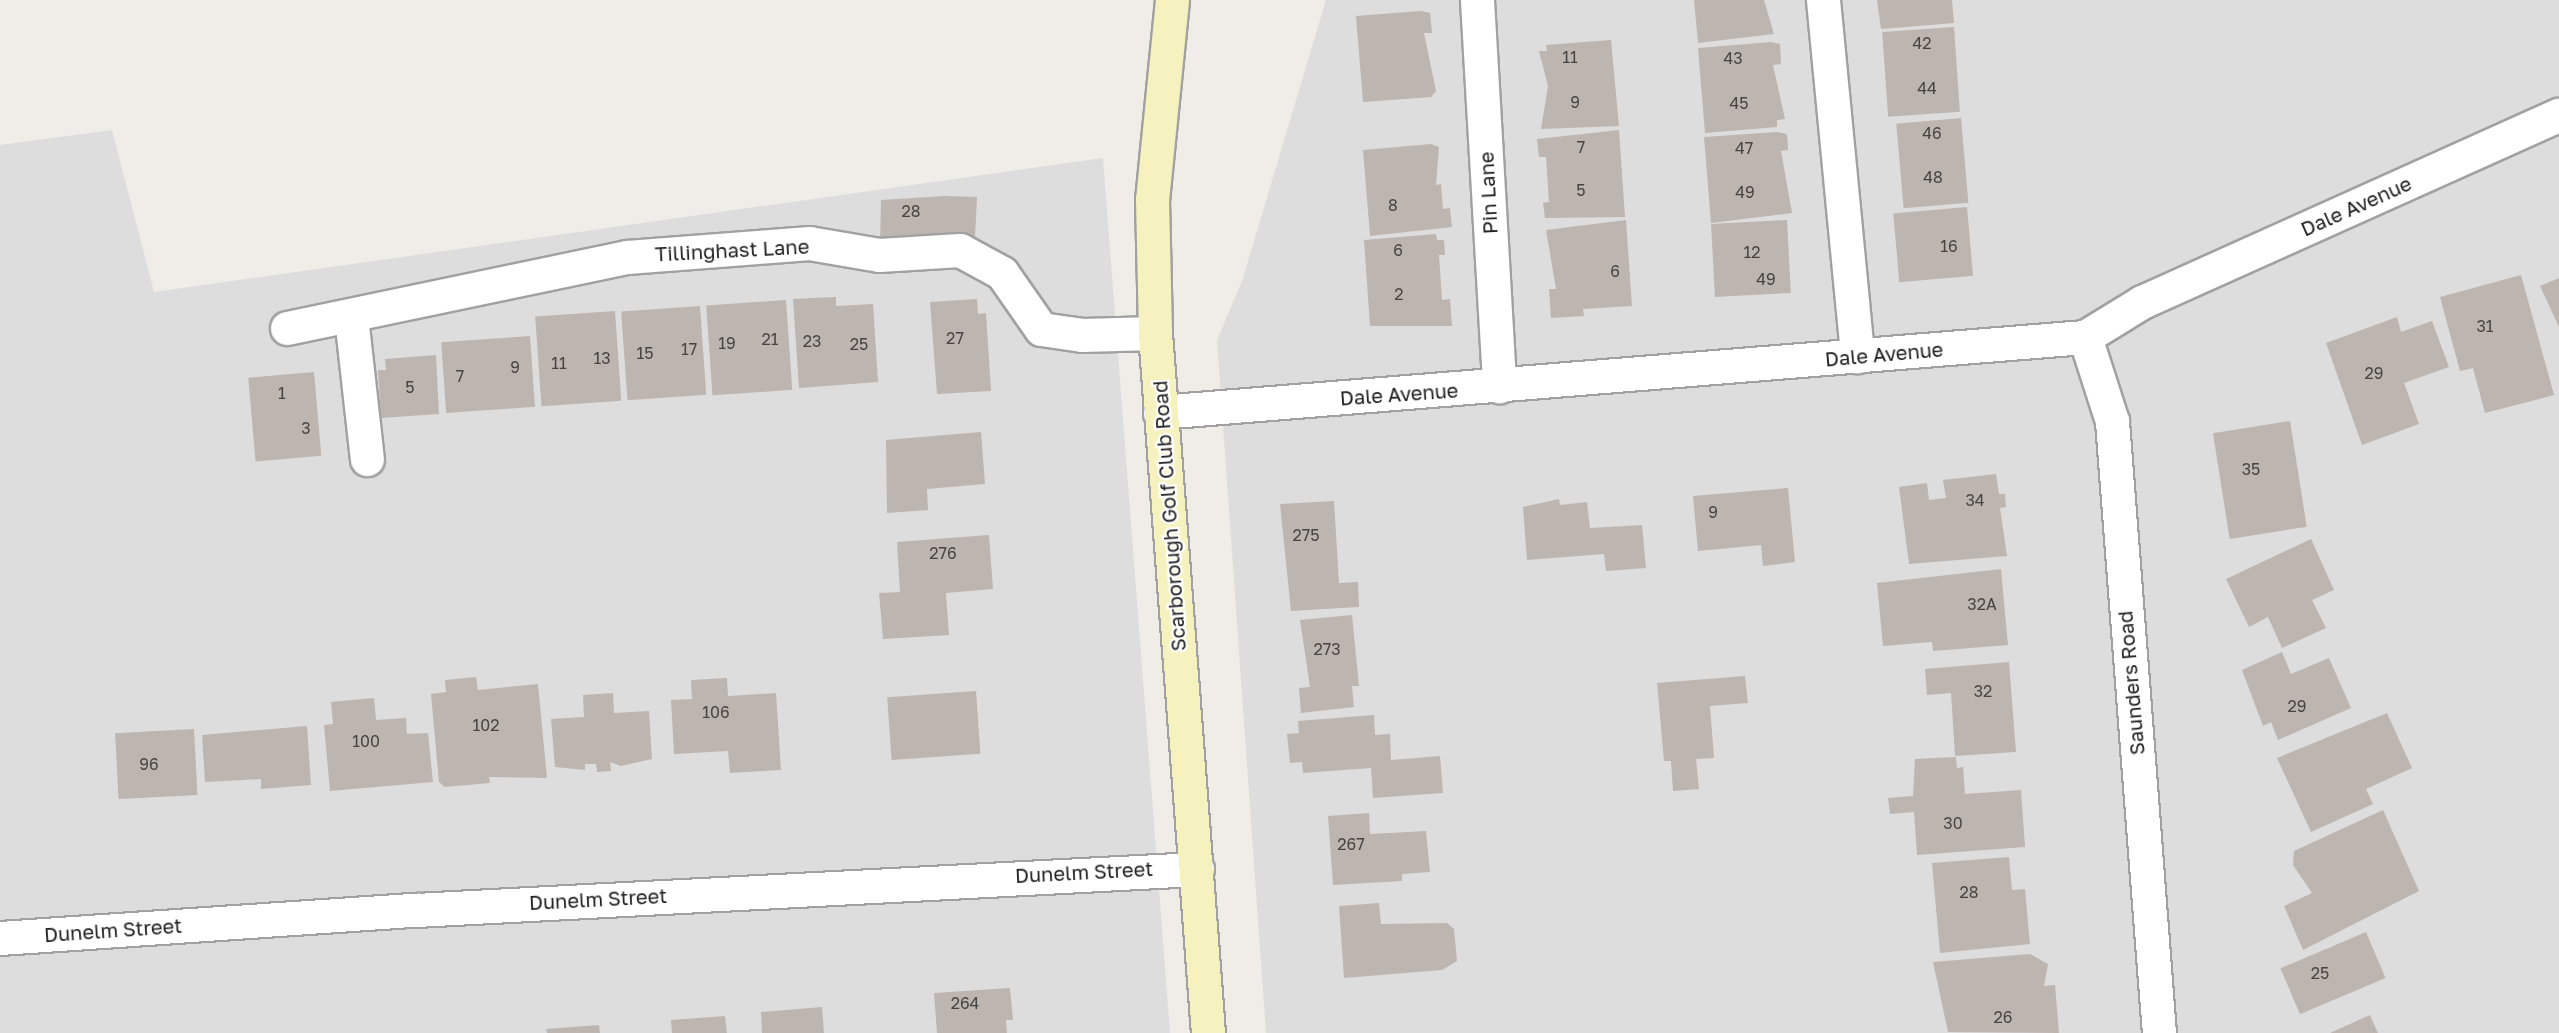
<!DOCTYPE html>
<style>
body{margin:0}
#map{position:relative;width:2559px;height:1033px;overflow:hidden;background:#f0ece7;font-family:"Golos Text",sans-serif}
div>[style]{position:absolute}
.residential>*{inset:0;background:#dedddd}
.building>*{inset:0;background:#bdb5b0;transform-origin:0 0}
.roads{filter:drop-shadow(2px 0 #a1a1a1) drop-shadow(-2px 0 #a1a1a1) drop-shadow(0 2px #a1a1a1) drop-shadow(0 -2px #a1a1a1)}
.street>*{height:33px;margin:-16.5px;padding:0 16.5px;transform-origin:16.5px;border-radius:16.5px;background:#fff}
.secondary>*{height:33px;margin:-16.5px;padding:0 16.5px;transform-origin:16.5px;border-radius:16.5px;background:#f5f2c0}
span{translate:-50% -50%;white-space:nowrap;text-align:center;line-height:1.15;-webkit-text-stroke:4.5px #fff;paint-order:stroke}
.number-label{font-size:16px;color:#474544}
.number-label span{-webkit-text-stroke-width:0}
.street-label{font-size:20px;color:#202020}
</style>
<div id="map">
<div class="residential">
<div style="clip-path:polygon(1326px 0,2559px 0,2559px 1033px,1266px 1033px,1217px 340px,1242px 281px)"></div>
<div style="clip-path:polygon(112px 130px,154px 292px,1103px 158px,1170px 1033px,0 1033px,0 145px)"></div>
</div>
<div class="building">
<div style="clip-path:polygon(1694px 0,1764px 0,1774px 34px,1698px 43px)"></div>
<div style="clip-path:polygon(1877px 0,1952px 0,1954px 23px,1881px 29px)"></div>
<div style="clip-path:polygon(1421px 11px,1430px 13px,1432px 33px,1424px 33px,1436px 91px,1431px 97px,1363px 102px,1356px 16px)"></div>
<div style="left:1954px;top:27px;width:85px;height:72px;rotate:86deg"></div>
<div style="clip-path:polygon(1611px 40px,1619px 126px,1541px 129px,1548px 86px,1539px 51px,1547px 51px,1546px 45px)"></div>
<div style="clip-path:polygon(1771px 42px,1780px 44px,1781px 64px,1773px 65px,1785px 119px,1777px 120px,1777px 127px,1705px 133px,1698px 48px)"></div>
<div style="left:1961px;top:118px;width:85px;height:65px;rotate:85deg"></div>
<div style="clip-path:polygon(1619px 130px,1625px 217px,1545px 218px,1543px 203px,1549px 202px,1546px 157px,1539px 157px,1537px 139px)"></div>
<div style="clip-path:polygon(1777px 132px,1787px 134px,1788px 150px,1781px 151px,1792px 213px,1711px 223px,1704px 137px)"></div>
<div style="clip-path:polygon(1431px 144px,1439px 147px,1436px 185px,1441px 184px,1443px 209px,1450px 208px,1452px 227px,1370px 236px,1363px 150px)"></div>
<div style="clip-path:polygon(944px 196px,977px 197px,975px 237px,880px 247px,881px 200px)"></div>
<div style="left:1967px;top:207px;width:69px;height:74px;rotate:85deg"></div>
<div style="clip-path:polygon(1626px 220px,1632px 306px,1583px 309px,1584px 316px,1551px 318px,1549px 289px,1556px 289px,1546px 230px)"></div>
<div style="left:1787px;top:220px;width:73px;height:76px;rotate:87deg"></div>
<div style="clip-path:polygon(1436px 234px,1437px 240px,1444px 240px,1445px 255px,1439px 255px,1442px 300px,1450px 299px,1452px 326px,1370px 326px,1364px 240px)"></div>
<div style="clip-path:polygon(2521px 275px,2554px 395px,2485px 413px,2473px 368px,2460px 371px,2440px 297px)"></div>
<div style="clip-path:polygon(2559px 278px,2559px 327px,2540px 286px)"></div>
<div style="clip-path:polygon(836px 297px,836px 306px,873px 304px,878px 382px,799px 388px,793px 299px)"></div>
<div style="clip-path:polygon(977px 299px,978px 314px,986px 313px,991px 391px,937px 394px,930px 302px)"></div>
<div style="left:786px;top:300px;width:90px;height:80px;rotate:86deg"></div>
<div style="left:700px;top:306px;width:89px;height:79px;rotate:86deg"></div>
<div style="left:615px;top:311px;width:90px;height:80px;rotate:86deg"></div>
<div style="clip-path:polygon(2397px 317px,2401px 332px,2432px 321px,2449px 367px,2404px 383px,2419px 424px,2362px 445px,2326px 343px)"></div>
<div style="left:530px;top:336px;width:71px;height:89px;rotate:86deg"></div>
<div style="clip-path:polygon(436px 355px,439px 414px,381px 418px,378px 370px,386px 370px,385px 359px)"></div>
<div style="left:314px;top:372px;width:84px;height:66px;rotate:85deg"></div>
<div style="left:2290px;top:421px;width:107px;height:78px;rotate:81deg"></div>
<div style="clip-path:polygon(981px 432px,985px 484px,927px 489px,928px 510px,887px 513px,886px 440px)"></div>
<div style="clip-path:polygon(1996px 474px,1999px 494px,2005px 494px,2006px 507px,2000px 508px,2007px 556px,1909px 564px,1899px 487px,1927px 483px,1929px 500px,1946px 498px,1943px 480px)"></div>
<div style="clip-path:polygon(1788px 488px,1795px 562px,1763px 566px,1761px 545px,1698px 551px,1693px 496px)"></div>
<div style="clip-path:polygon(1559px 499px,1560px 505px,1587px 502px,1590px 528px,1642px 525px,1646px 568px,1606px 571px,1604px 554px,1527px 560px,1523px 507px)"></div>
<div style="clip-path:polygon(1334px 501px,1339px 583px,1358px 582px,1359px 607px,1291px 611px,1280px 504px)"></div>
<div style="clip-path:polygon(989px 535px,993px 589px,946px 593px,949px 635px,883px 639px,879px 593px,900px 592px,897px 542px)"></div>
<div style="clip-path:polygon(2311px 539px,2334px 590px,2312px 600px,2326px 628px,2282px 648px,2268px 617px,2249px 627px,2226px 579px)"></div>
<div style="clip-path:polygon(2001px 569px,2008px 645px,1933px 651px,1932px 642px,1883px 646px,1877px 583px)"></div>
<div style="clip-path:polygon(1352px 615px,1359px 686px,1352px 686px,1354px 707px,1301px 713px,1299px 688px,1310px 687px,1300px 620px)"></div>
<div style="clip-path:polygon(2282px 652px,2291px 674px,2329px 658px,2351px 708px,2278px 740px,2271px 722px,2263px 726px,2242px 670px)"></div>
<div style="clip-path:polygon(2009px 662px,2016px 752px,1955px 756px,1951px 693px,1927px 695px,1925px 669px)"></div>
<div style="clip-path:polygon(1745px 676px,1748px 703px,1710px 706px,1714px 758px,1696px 759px,1699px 789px,1673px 791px,1671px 761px,1664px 761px,1657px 683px)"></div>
<div style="clip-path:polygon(476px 677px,478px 690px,538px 684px,547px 778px,489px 777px,490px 783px,445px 787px,439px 782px,431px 694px,446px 692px,445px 680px)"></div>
<div style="clip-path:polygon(727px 678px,728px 696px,776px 693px,781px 770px,730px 773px,728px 751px,674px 754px,671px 700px,692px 699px,691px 680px)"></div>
<div style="left:976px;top:691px;width:63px;height:89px;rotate:86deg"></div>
<div style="clip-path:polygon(613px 693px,614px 713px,649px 711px,652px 759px,621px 766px,610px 762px,611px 771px,597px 772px,596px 764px,585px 764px,585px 770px,555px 767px,551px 719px,584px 717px,583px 695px)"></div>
<div style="clip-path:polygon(374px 698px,376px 720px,406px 718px,407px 734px,428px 733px,433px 782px,330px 791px,324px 725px,333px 724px,331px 702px)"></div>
<div style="clip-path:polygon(2387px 713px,2412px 768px,2366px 789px,2373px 804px,2311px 832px,2277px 758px)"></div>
<div style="clip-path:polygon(1374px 715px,1375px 735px,1390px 734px,1391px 760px,1440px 756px,1443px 793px,1373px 798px,1371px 768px,1303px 773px,1302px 762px,1290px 763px,1287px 734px,1299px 733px,1298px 721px)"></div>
<div style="clip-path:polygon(307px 726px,311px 785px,261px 789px,261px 779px,205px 782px,202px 735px)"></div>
<div style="left:194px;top:729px;width:66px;height:79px;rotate:87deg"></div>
<div style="clip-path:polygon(1956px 757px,1957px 768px,1963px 767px,1965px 794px,2021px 790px,2025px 847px,1917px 855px,1914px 812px,1890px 814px,1888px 798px,1913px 796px,1915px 759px)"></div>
<div style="clip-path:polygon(2383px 810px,2419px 891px,2303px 950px,2284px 906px,2312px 893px,2293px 865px,2294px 851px)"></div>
<div style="clip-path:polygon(1369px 813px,1370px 834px,1426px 831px,1430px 872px,1402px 874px,1402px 881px,1333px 885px,1328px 816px)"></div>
<div style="clip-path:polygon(2009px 857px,2012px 890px,2025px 889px,2030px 944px,1940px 953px,1932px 863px)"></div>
<div style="clip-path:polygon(1379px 903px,1381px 924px,1447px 923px,1454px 929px,1457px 961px,1442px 970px,1344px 978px,1339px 906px)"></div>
<div style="left:2366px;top:932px;width:50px;height:93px;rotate:67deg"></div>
<div style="clip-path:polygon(2030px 954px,2048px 964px,2044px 986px,2055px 985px,2059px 1033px,1948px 1032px,1933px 962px)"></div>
<div style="clip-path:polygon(1010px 988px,1013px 1020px,1006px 1020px,1007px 1033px,937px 1033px,934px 993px)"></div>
<div style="clip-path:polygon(822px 1007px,824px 1033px,762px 1033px,761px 1012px)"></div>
<div style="clip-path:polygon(2370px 1015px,2378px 1033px,2330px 1033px)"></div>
<div style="clip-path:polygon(725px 1016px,727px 1033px,672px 1033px,671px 1020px)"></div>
<div style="clip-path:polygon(599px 1025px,600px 1033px,547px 1033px,546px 1029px)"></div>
</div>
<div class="roads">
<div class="street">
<div style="left:1477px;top:0;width:387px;rotate:86.7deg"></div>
<div style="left:1823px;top:0;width:358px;rotate:84.5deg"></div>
<div style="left:351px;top:317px;width:143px;rotate:83.6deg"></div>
<div style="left:287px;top:328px;width:347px;rotate:-11.8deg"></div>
<div style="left:627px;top:257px;width:183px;rotate:-4.4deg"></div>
<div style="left:809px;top:243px;width:71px;rotate:9.7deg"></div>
<div style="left:879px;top:255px;width:81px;rotate:-3.5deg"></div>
<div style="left:960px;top:250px;width:48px;rotate:28.7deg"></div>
<div style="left:1002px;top:273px;width:68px;rotate:55.1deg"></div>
<div style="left:1041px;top:329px;width:41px;rotate:8.3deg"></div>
<div style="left:1082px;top:335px;width:73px;rotate:-1.6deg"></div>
<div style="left:2085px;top:337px;width:88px;rotate:72.2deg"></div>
<div style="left:2112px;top:421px;width:614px;rotate:85.61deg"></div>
<div style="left:1160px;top:412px;width:928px;rotate:-4.64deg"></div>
<div style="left:2085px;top:337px;width:67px;rotate:-31.6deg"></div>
<div style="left:2142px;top:302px;width:457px;rotate:-24.2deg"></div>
<div style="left:0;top:938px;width:417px;rotate:-3.9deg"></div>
<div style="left:416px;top:910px;width:782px;rotate:-3.01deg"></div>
</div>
<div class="secondary">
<div style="left:1172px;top:0;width:200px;rotate:95.7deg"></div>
<div style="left:1152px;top:199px;width:134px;rotate:88.7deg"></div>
<div style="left:1155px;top:333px;width:702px;rotate:85.67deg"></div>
</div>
</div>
<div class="number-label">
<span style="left:1922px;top:43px">42</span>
<span style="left:1570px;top:57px">11</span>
<span style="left:1733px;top:58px">43</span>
<span style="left:1927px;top:88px">44</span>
<span style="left:1575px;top:102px">9</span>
<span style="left:1739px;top:103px">45</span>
<span style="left:1932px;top:133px">46</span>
<span style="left:1581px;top:147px">7</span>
<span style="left:1744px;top:148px">47</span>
<span style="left:1933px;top:177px">48</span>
<span style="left:1581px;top:190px">5</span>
<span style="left:1745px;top:192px">49</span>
<span style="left:1393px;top:205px">8</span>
<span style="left:911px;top:211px">28</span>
<span style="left:1949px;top:246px">16</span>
<span style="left:1398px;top:250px">6</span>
<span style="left:1752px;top:252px">12</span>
<span style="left:1615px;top:271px">6</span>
<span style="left:1766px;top:279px">49</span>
<span style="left:1399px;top:294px">2</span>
<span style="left:2485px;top:326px">31</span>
<span style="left:955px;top:338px">27</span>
<span style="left:770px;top:339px">21</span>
<span style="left:812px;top:341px">23</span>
<span style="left:727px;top:343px">19</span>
<span style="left:859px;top:344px">25</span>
<span style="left:689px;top:349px">17</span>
<span style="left:645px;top:353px">15</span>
<span style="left:602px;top:358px">13</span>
<span style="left:559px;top:363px">11</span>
<span style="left:515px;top:367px">9</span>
<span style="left:2374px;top:373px">29</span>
<span style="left:460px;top:376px">7</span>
<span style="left:410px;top:387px">5</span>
<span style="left:282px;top:393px">1</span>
<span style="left:306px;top:428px">3</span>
<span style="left:2251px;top:469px">35</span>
<span style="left:1975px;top:500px">34</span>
<span style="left:1713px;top:512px">9</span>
<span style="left:1306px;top:535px">275</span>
<span style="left:943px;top:553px">276</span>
<span style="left:1982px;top:604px">32A</span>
<span style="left:1327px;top:649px">273</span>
<span style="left:1983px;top:691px">32</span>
<span style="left:2297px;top:706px">29</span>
<span style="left:716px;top:712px">106</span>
<span style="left:486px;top:725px">102</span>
<span style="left:366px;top:741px">100</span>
<span style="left:149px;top:764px">96</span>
<span style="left:1953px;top:823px">30</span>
<span style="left:1351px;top:844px">267</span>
<span style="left:1969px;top:892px">28</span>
<span style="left:2320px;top:973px">25</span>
<span style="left:965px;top:1003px">264</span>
<span style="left:2003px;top:1017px">26</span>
</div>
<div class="street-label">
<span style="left:1488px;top:193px;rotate:-93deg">Pin Lane</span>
<span style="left:2356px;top:206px;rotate:-24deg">Dale Avenue</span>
<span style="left:732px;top:250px;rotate:-3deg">Tillinghast Lane</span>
<span style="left:1884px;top:354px;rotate:-5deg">Dale Avenue</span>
<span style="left:1399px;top:394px;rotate:-4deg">Dale Avenue</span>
<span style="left:1169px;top:516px;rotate:-94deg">Scarborough Golf Club Road</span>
<span style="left:2131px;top:683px;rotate:-95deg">Saunders Road</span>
<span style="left:1084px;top:872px;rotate:-3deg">Dunelm Street</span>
<span style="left:598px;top:899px;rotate:-3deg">Dunelm Street</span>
<span style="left:113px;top:930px;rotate:-4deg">Dunelm Street</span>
</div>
</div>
